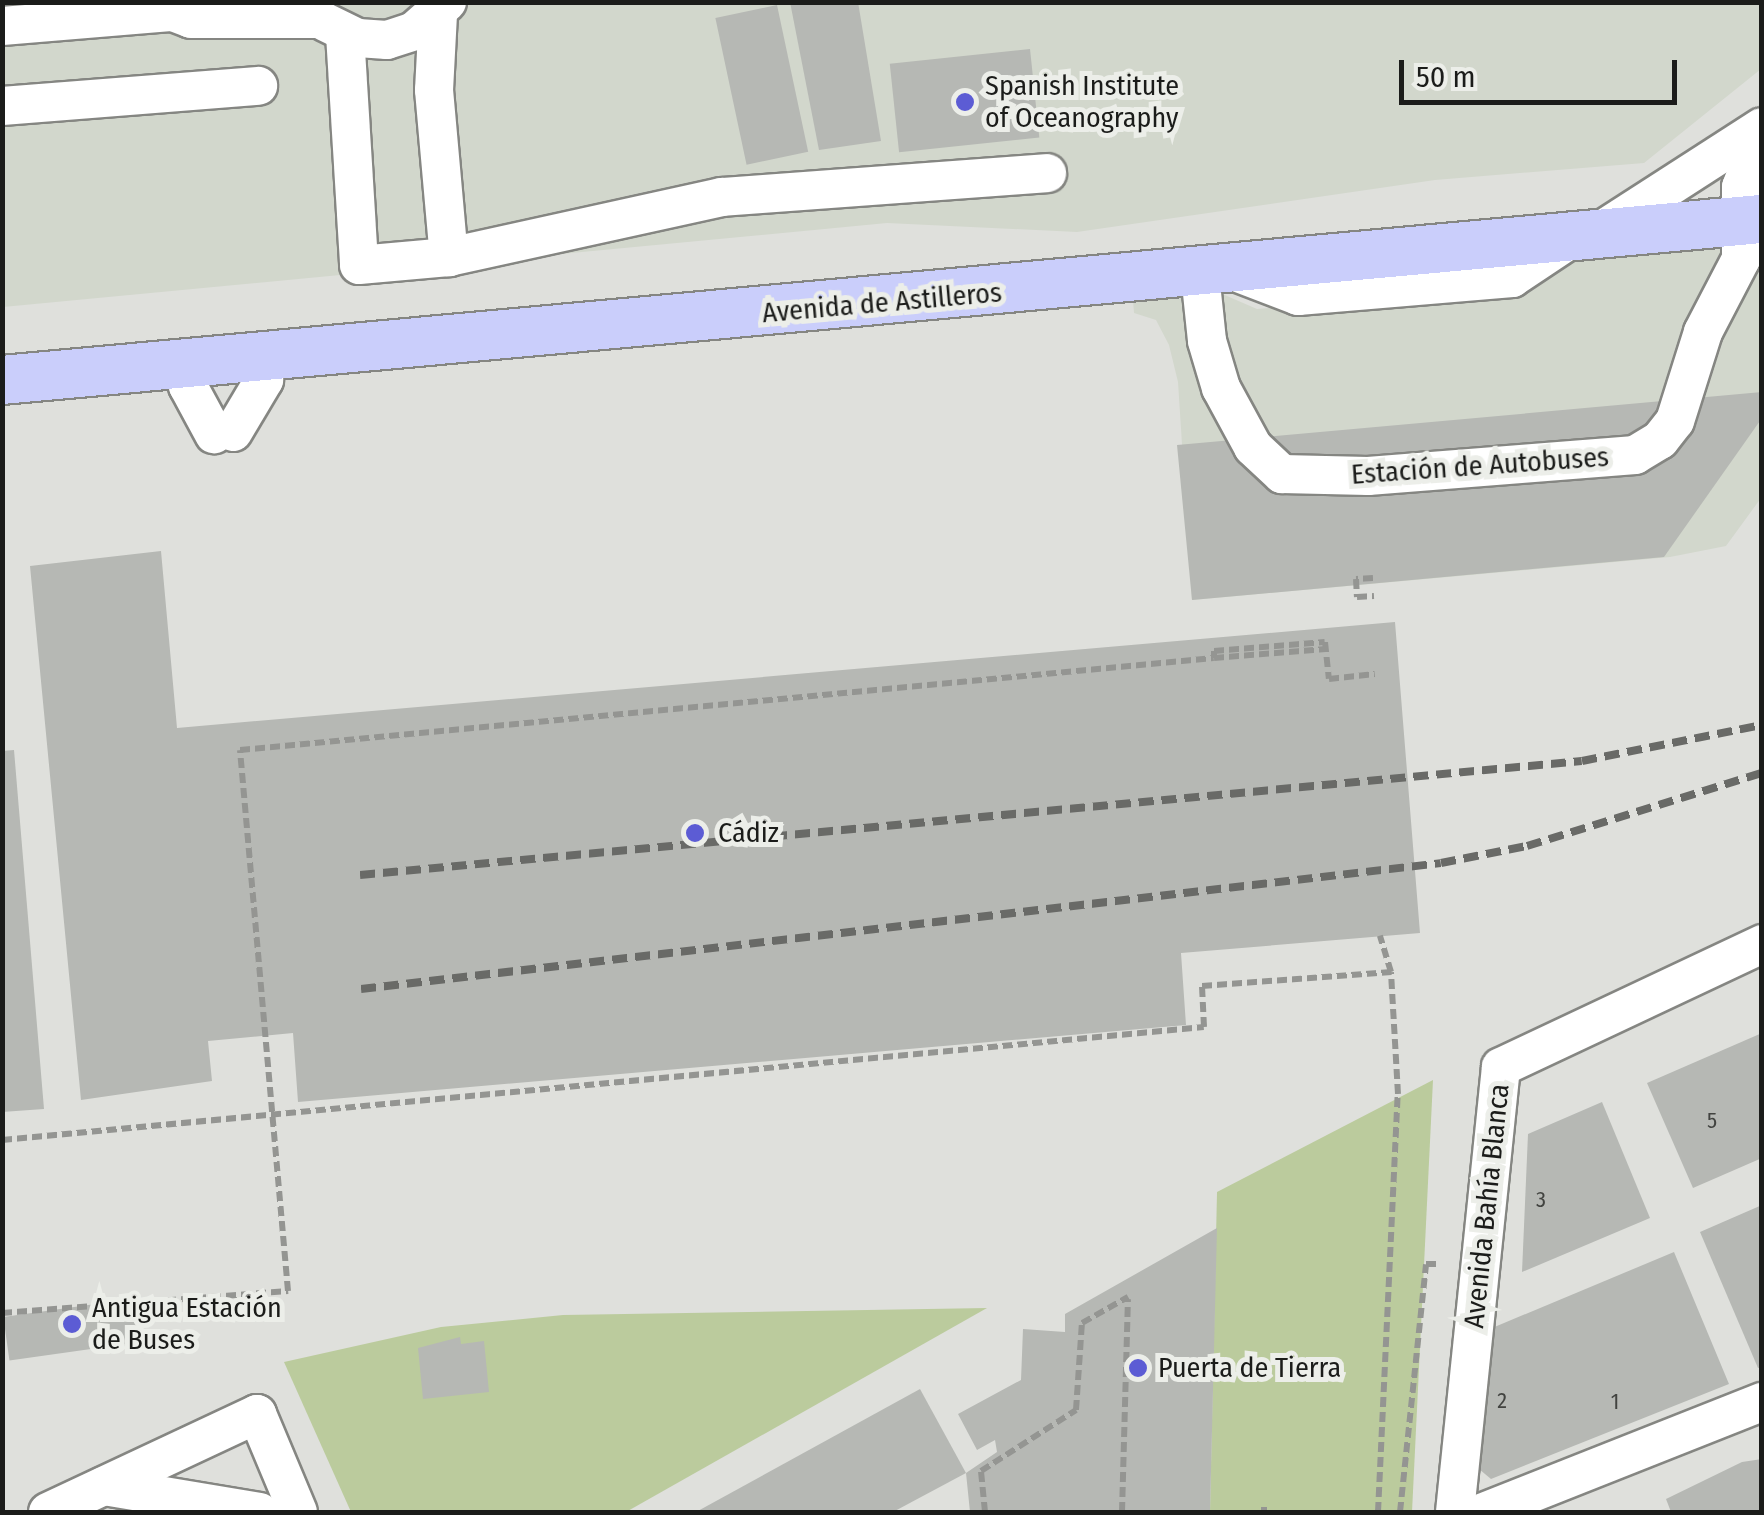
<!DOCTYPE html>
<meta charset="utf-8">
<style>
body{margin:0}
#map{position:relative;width:1764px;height:1515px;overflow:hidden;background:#dfe0dc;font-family:"Fira Sans Condensed",sans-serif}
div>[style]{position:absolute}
.built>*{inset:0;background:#d2d7cc}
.green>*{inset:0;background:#bbcb9d}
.building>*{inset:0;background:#b6b8b4;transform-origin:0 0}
.path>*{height:6px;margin-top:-3px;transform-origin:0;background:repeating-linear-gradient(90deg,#949592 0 10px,transparent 0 15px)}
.roads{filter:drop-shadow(2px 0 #858682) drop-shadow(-2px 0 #858682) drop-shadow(0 2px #858682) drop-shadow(0 -2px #858682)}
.minor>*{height:38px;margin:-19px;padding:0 19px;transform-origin:19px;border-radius:19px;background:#fff}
.major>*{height:48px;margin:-24px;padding:0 24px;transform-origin:24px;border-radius:24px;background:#cacefb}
.rail>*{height:8px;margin-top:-4px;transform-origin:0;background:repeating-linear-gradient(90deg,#696a67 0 15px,transparent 0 23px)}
.dots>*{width:28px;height:28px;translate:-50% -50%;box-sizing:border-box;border:5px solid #eceee9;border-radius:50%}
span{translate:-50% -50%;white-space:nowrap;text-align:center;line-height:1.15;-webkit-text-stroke:10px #eceee9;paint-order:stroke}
.number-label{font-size:22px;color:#424340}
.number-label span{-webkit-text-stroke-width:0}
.poi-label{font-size:28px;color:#1b1c1a}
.left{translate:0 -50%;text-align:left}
.street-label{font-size:28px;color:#1b1c1a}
.frame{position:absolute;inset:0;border:5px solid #1b1c1a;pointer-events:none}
.scale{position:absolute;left:1399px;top:60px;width:278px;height:45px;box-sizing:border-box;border:5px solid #1b1c1a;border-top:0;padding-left:12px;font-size:30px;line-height:35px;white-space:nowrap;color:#1b1c1a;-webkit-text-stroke:8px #eceee9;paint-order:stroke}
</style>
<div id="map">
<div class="built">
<div style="clip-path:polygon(3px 3px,1761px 3px,1761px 69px,1644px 163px,1435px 180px,1077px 232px,887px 223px,3px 307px)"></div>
<div style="clip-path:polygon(1761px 246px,1761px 498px,1726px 546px,1670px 557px,1192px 600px,1178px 382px,1169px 345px,1156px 320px,1134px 313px,1133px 300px,1220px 293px,1257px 309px,1535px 285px,1559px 261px)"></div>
</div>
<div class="green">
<div style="clip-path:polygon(1433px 1080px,1412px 1512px,1210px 1512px,1217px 1192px)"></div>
<div style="clip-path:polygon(987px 1308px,626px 1512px,351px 1512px,284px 1362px,441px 1327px,563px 1315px)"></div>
</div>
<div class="building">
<div style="clip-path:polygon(790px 2px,858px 2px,881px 141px,819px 150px)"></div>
<div style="left:777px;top:5px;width:150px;height:63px;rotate:78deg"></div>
<div style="left:1030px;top:49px;width:89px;height:141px;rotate:84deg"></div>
<div style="clip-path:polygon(1762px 392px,1762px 418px,1664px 557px,1192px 600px,1177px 445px)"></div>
<div style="clip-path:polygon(161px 551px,177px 728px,1395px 622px,1420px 933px,1181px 953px,1186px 1025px,298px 1102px,293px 1033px,208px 1041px,212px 1081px,81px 1100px,30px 566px)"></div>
<div style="clip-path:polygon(14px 750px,44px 1109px,2px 1112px,2px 751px)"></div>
<div style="clip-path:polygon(1762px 1033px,1762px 1158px,1693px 1188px,1647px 1083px)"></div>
<div style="clip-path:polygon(1602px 1102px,1650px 1218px,1522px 1272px,1528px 1134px)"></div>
<div style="clip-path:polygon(1762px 1205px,1762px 1367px,1758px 1368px,1700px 1232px)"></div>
<div style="clip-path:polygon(1217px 1228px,1210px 1512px,970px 1512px,966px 1473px,997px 1452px,995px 1440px,977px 1450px,958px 1414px,1021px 1380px,1023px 1329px,1065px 1332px,1065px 1314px)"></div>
<div style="clip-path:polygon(1674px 1252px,1729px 1384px,1491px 1479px,1479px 1469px,1485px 1331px)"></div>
<div style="left:138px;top:1298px;width:44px;height:136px;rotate:82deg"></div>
<div style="clip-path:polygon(460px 1337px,461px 1344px,484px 1341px,489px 1392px,423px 1399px,418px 1348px)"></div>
<div style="clip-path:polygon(920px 1389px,966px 1473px,893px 1512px,696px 1512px)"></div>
<div style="clip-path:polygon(1762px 1459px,1762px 1512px,1671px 1512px,1666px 1499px,1742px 1462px)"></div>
</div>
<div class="path">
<div style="left:1373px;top:578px;width:17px;rotate:177deg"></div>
<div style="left:1356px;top:579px;width:18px;rotate:87deg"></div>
<div style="left:1357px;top:597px;width:17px;rotate:-3deg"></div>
<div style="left:1214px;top:658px;width:112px;rotate:-4.6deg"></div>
<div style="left:2px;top:1140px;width:1207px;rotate:-5.37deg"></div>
<div style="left:1204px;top:1027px;width:41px;rotate:-92.8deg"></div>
<div style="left:1202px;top:986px;width:190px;rotate:-4.2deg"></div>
<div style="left:2px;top:1313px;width:287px;rotate:-4.4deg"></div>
<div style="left:288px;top:1291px;width:543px;rotate:-95.07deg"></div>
<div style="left:240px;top:750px;width:978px;rotate:-5.4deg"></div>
<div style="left:1214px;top:658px;width:7px;rotate:-90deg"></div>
<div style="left:1214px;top:651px;width:111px;rotate:-4.6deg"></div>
<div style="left:1325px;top:642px;width:37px;rotate:84deg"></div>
<div style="left:1329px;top:679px;width:46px;rotate:-6.2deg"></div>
<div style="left:1264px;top:1507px;width:5px;rotate:90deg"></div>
<div style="left:985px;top:1512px;width:41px;rotate:-95.6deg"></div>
<div style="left:981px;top:1471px;width:113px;rotate:-32.7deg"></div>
<div style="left:1076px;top:1410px;width:87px;rotate:-86.1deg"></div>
<div style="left:1082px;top:1323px;width:53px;rotate:-29.5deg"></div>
<div style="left:1122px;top:1512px;width:213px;rotate:-88.4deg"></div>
<div style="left:1378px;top:1512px;width:418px;rotate:-87.3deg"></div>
<div style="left:1398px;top:1094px;width:122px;rotate:-93.3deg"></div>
<div style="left:1391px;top:972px;width:38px;rotate:-107deg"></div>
<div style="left:1400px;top:1512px;width:249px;rotate:-84deg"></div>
<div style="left:1426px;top:1264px;width:12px"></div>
</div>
<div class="roads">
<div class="minor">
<div style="left:189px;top:2px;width:19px;rotate:148deg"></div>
<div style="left:173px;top:12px;width:19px;rotate:21deg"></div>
<div style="left:191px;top:19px;width:129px"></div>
<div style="left:438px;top:14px;width:76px;rotate:93deg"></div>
<div style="left:434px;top:90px;width:168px;rotate:84.9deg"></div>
<div style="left:325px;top:22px;width:37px;rotate:26deg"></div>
<div style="left:358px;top:38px;width:29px;rotate:4deg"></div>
<div style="left:387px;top:40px;width:28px;rotate:-18deg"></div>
<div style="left:414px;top:31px;width:44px;rotate:-41.3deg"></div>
<div style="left:2px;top:26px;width:172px;rotate:-4.7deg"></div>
<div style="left:345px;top:34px;width:231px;rotate:86.5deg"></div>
<div style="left:359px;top:265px;width:90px;rotate:-5.1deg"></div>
<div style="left:449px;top:257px;width:280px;rotate:-12.4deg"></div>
<div style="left:722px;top:197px;width:326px;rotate:-4.2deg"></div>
<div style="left:2px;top:106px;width:257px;rotate:-4.5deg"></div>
<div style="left:1596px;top:234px;width:197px;rotate:-32.8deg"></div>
<div style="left:1233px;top:271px;width:70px;rotate:21deg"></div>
<div style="left:1298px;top:296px;width:215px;rotate:-4.8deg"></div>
<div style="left:1512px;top:278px;width:65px;rotate:-33.7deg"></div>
<div style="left:1200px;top:274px;width:67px;rotate:84deg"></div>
<div style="left:1207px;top:341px;width:49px;rotate:73.4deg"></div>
<div style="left:1221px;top:388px;width:67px;rotate:61.5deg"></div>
<div style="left:1253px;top:447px;width:40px;rotate:43deg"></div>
<div style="left:1282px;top:474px;width:86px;rotate:1.3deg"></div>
<div style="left:1368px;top:476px;width:268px;rotate:-4.5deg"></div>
<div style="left:1635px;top:455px;width:29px;rotate:-31deg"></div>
<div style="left:1660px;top:440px;width:24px;rotate:-52deg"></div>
<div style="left:1675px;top:421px;width:93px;rotate:-72.5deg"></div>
<div style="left:1703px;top:332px;width:82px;rotate:-62.5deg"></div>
<div style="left:1741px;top:259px;width:72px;rotate:-90deg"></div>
<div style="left:1741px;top:187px;width:57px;rotate:-68.4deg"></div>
<div style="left:188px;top:365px;width:21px;rotate:90deg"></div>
<div style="left:188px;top:386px;width:55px;rotate:61.6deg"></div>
<div style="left:233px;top:432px;width:61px;rotate:-59.2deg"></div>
<div style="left:264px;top:380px;width:21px;rotate:-98deg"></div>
<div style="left:104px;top:1486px;width:158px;rotate:9.5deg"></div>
<div style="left:48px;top:1512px;width:231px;rotate:-25.1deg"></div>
<div style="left:257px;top:1414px;width:106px;rotate:67.3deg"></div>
<div style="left:1455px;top:1512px;width:447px;rotate:-84.1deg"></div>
<div style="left:1501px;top:1067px;width:289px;rotate:-25.2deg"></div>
<div style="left:1484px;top:1512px;width:299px;rotate:-21.6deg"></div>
</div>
<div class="major">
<div style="left:2px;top:380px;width:1767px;rotate:-5.23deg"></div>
</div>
</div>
<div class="rail">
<div style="left:360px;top:875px;width:1227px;rotate:-5.33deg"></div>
<div style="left:1582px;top:761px;width:184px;rotate:-11.3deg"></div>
<div style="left:361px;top:989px;width:1087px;rotate:-6.65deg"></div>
<div style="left:1441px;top:863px;width:88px;rotate:-11.2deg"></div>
<div style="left:1527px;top:846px;width:246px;rotate:-17.3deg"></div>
</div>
<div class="dots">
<div style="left:965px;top:102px;background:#5c5cd4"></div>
<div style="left:695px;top:833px;background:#5c5cd4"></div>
<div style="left:72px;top:1324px;background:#5c5cd4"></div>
<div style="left:1138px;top:1368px;background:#5c5cd4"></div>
</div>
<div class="number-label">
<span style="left:1712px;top:1121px">5</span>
<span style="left:1541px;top:1200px">3</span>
<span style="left:1502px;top:1401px">2</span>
<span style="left:1615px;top:1402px">1</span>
</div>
<div class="poi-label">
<span class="left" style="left:985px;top:102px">Spanish Institute<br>of Oceanography</span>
<span class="left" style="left:718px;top:833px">Cádiz</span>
<span class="left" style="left:92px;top:1324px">Antigua Estación<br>de Buses</span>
<span class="left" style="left:1158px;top:1368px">Puerta de Tierra</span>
</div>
<div class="street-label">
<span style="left:882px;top:303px;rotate:-5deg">Avenida de Astilleros</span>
<span style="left:1480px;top:466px;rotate:-4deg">Estación de Autobuses</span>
<span style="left:1487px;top:1206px;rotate:-84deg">Avenida Bahía Blanca</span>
</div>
<div class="frame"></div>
<div class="scale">50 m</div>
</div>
